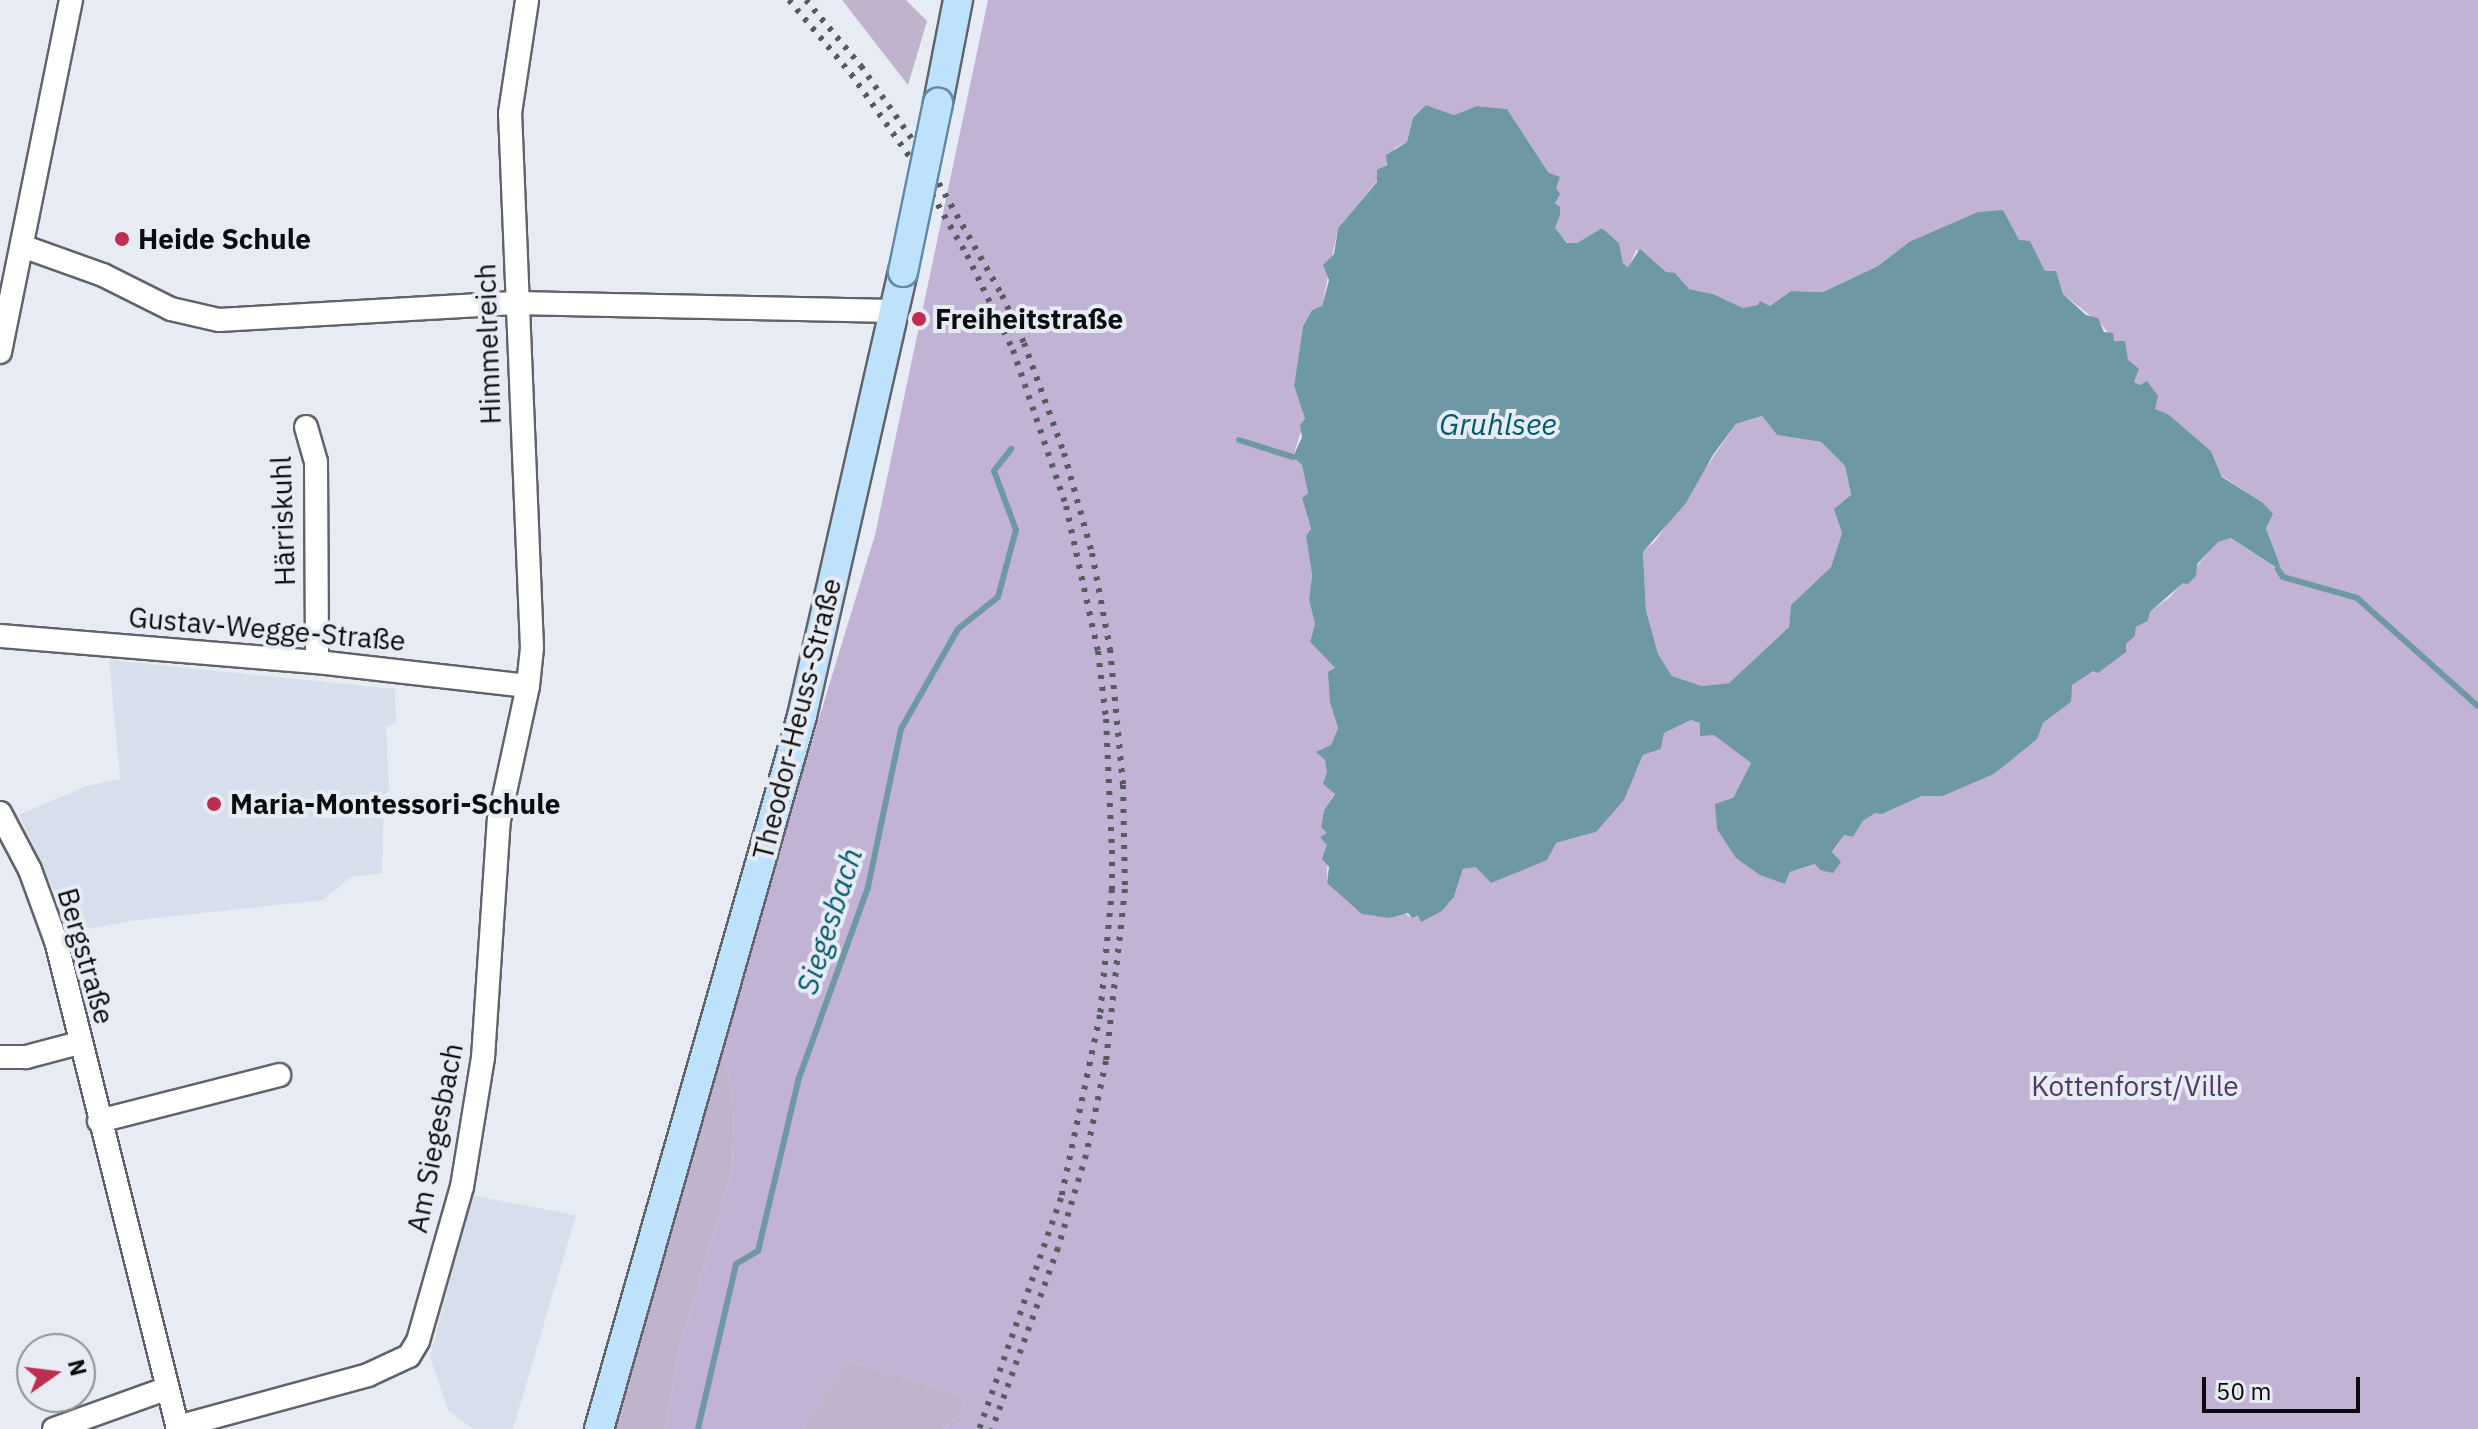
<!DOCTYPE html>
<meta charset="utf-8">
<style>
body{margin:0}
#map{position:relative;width:2478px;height:1429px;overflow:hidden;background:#e7ebf3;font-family:"IBM Plex Sans",sans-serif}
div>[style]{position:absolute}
.built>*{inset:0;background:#d7dfed}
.green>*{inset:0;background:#c0b4cd}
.forest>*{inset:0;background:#c2b3d4}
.water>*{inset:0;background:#6f98a5}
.stream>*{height:6px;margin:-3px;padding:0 3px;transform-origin:3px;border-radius:3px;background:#6f98a5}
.roads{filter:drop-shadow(2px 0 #606369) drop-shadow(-2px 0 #606369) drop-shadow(0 2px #606369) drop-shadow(0 -2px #606369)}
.minor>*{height:22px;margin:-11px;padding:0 11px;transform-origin:11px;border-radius:11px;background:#fff}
.major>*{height:28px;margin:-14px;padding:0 14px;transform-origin:14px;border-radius:14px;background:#bee2fc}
.rail>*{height:6px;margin-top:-3px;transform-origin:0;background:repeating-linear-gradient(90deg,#575a5e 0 4px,transparent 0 12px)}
.bridges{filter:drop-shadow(2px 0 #638aa7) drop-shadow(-2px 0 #638aa7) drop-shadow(0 2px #638aa7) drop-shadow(0 -2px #638aa7)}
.major-bridge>*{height:28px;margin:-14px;padding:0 14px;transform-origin:14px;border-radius:14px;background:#bee2fc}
.dots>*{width:22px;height:22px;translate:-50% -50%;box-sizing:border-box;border:4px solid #e7ebf3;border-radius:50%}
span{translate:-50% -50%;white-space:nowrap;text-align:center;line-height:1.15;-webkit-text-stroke:8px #e7ebf3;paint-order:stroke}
.poi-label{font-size:28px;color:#0b0c0e;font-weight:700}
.left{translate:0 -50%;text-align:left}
.street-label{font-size:28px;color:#0b0c0e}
.park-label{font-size:28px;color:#513a67}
.water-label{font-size:30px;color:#005a6e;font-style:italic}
.north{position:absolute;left:16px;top:1333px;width:80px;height:80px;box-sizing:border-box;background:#e7ebf3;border:2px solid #8f9297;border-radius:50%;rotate:76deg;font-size:22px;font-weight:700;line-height:32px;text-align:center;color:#0b0c0e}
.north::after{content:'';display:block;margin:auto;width:28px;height:36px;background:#be2e50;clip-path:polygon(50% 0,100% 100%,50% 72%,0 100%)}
.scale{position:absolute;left:2202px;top:1377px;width:158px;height:36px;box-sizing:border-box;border:4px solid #0b0c0e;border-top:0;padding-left:10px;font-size:24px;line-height:28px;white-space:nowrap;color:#0b0c0e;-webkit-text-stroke:6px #e7ebf3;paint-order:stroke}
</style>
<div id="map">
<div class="built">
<div style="clip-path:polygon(109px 660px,395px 689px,396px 724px,386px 726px,389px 792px,384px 794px,382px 873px,351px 877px,323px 900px,137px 920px,69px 932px,58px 899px,19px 815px,86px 786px,120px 779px)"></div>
<div style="clip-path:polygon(470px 1195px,576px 1215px,513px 1429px,473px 1429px,448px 1410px,430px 1357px)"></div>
</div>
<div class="green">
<div style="clip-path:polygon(842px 0,906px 0,927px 21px,908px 85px)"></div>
<div style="clip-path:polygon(718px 1049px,728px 1073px,734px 1108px,732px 1171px,680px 1347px,665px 1429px,599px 1429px)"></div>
<div style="clip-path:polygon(849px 1360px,965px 1397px,962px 1413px,943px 1429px,802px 1429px)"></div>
</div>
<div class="forest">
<div style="clip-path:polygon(evenodd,988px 0,2478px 0,2478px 1429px,943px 1429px,962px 1413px,965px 1397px,849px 1360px,802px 1429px,665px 1429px,680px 1347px,732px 1171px,734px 1108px,728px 1073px,718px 1049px,875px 535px,988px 0,1426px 105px,1454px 115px,1477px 106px,1507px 109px,1550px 174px,1556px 188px,1554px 228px,1568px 243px,1577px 243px,1602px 228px,1619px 243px,1623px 263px,1629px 267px,1636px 250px,1689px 289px,1713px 294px,1743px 308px,1770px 306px,1791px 291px,1823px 292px,1878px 266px,1909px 242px,2030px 242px,2045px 271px,2056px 272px,2063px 294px,2102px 325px,2114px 341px,2128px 360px,2134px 382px,2140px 385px,2155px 409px,2168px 414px,2211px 451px,2222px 476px,2262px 502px,2266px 527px,2280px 565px,2277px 569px,2231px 538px,2217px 542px,2171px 596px,2150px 612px,2148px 621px,2136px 627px,2135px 636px,2071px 685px,2071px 702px,2043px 723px,1994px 774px,1943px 796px,1922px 796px,1882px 814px,1875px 812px,1863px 821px,1853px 837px,1844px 835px,1832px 853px,1816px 864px,1790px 872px,1785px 884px,1733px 798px,1751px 763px,1700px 722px,1691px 720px,1664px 733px,1661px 749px,1643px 755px,1637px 770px,1596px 832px,1463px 869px,1454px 897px,1442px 911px,1412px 918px,1404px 913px,1390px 918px,1327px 883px,1328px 833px,1321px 827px,1324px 810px,1335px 793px,1325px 760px,1338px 728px,1330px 703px,1335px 668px,1310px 642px,1315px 624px,1309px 600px,1312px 575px,1306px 536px,1311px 530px,1302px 498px,1308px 493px,1302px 464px,1293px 457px,1305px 419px,1294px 386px,1303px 326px,1312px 310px,1322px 306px,1338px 228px,1377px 181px,1395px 148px,1407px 142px,1413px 116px,1426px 105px)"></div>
<div style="clip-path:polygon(1762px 416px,1777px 435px,1821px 442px,1845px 466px,1851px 496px,1835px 509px,1842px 533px,1831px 567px,1791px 605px,1789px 627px,1729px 683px,1702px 686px,1672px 676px,1658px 654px,1646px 610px,1643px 552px,1656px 540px,1736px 424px)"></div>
</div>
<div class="water">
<div style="clip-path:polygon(evenodd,1426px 105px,1454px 115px,1477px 106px,1507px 109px,1549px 173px,1560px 177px,1556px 188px,1560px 194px,1555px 203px,1560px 207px,1560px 215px,1555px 228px,1567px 243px,1577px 243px,1602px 228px,1619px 243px,1623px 263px,1628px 267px,1640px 249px,1666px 272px,1675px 273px,1689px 289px,1713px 294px,1743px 308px,1758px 305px,1760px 301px,1770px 306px,1791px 291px,1823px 292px,1878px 266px,1909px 242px,1978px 212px,2003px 210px,2019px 240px,2030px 241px,2045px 271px,2056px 271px,2063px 294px,2086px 315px,2098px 318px,2104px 332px,2113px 333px,2114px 341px,2125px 341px,2128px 360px,2139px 369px,2134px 382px,2140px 385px,2147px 381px,2158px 396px,2155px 409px,2168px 414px,2211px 451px,2222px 477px,2262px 502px,2273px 514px,2266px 528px,2280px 565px,2278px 569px,2231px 538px,2218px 542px,2197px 564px,2196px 576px,2188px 584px,2183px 583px,2150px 612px,2148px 621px,2136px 627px,2135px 636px,2126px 644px,2126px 652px,2098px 673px,2093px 671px,2072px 685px,2071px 702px,2043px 723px,2037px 739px,1994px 774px,1943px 796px,1922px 796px,1882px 814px,1875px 813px,1863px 821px,1853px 837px,1844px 835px,1832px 852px,1841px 862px,1833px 873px,1820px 870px,1815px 864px,1790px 872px,1785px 884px,1760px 875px,1736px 858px,1717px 829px,1715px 804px,1733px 798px,1751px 763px,1714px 735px,1700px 736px,1700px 723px,1691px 720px,1664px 733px,1661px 749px,1643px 755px,1624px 800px,1596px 832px,1556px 843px,1547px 860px,1491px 883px,1476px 867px,1463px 869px,1454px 897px,1442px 911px,1421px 922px,1418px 916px,1412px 918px,1408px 913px,1390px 918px,1362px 914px,1327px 883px,1329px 867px,1322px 859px,1327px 845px,1320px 837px,1327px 833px,1321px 827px,1324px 810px,1335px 794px,1323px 784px,1327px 772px,1325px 760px,1316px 752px,1331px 745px,1338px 728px,1330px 703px,1328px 672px,1335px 668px,1310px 642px,1315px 624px,1309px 600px,1312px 575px,1306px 536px,1311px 529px,1302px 498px,1308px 493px,1302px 465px,1293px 457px,1302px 437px,1300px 425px,1305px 419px,1294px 386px,1303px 326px,1312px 310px,1322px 306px,1329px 280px,1323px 265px,1334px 254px,1338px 228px,1377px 182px,1377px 170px,1387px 165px,1386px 155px,1407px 142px,1413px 117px,1426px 105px,1762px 416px,1777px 435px,1821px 442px,1845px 466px,1851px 495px,1834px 509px,1842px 533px,1831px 567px,1791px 605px,1789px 627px,1729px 683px,1702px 686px,1672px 676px,1658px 654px,1646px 610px,1643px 552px,1686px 503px,1713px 455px,1736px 424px,1762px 416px)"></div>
</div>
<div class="stream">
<div style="left:1239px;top:440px;width:57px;rotate:17.5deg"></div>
<div style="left:2278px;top:569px;width:9px;rotate:58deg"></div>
<div style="left:2283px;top:577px;width:77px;rotate:15.8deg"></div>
<div style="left:2357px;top:598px;width:162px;rotate:41.8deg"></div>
<div style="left:698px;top:1429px;width:169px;rotate:-77deg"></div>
<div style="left:736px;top:1264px;width:26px;rotate:-31deg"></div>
<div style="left:758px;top:1251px;width:178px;rotate:-76.7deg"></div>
<div style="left:799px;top:1078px;width:203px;rotate:-70.1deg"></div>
<div style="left:868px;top:887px;width:161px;rotate:-78.2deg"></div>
<div style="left:901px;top:729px;width:115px;rotate:-60.3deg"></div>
<div style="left:958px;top:629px;width:51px;rotate:-38.7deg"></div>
<div style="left:998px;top:597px;width:69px;rotate:-75deg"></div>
<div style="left:1016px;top:530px;width:63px;rotate:-110.4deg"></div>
<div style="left:994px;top:471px;width:28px;rotate:-52deg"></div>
</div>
<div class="roads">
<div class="minor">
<div style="left:22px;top:246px;width:86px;rotate:19.7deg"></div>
<div style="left:103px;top:275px;width:76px;rotate:26.6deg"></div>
<div style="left:171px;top:309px;width:49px;rotate:12.9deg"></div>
<div style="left:219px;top:320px;width:296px;rotate:-3.3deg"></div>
<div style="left:515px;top:303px;width:378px;rotate:1.2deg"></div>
<div style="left:0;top:352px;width:359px;rotate:-78.6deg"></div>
<div style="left:306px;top:427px;width:36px;rotate:74deg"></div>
<div style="left:316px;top:462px;width:200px;rotate:89.7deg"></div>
<div style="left:0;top:636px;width:318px;rotate:4.7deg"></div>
<div style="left:317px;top:662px;width:212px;rotate:6.5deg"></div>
<div style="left:0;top:813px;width:64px;rotate:62.2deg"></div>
<div style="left:30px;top:870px;width:76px;rotate:69.9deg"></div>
<div style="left:56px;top:941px;width:503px;rotate:75.96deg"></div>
<div style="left:0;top:1057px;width:26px"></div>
<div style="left:26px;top:1057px;width:55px;rotate:-14.8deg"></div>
<div style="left:99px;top:1121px;width:186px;rotate:-14.3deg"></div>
<div style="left:177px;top:1427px;width:198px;rotate:-15.2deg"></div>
<div style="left:368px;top:1375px;width:45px;rotate:-24.9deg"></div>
<div style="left:409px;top:1356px;width:17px;rotate:-59deg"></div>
<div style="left:418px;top:1341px;width:160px;rotate:-74.1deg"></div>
<div style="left:462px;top:1187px;width:131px;rotate:-80.8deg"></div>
<div style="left:483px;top:1058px;width:239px;rotate:-86.2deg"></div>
<div style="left:499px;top:820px;width:137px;rotate:-77.8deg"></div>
<div style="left:528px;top:686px;width:38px;rotate:-84deg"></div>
<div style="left:532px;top:648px;width:535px;rotate:-92.35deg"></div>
<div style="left:510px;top:113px;width:114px;rotate:-81.4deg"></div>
<div style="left:54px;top:1429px;width:118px;rotate:-19.8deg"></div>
</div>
<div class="major">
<div style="left:938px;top:103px;width:105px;rotate:-79deg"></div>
<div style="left:599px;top:1429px;width:741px;rotate:-74.11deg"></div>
<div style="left:802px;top:716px;width:455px;rotate:-77.2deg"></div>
</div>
</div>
<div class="rail">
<div style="left:789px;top:0;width:97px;rotate:50deg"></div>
<div style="left:851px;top:74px;width:109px;rotate:54.7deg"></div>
<div style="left:914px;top:163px;width:106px;rotate:60.1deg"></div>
<div style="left:967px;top:255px;width:106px;rotate:64.2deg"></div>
<div style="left:1013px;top:350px;width:165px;rotate:71.2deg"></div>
<div style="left:1066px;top:506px;width:148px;rotate:77.6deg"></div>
<div style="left:1098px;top:651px;width:68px;rotate:83.3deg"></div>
<div style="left:1106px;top:719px;width:131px;rotate:87.4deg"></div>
<div style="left:1112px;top:850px;width:39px;rotate:90deg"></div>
<div style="left:1112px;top:889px;width:127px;rotate:95.4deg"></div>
<div style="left:1100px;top:1015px;width:187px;rotate:102deg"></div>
<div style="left:1061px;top:1198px;width:245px;rotate:109.5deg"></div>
<div style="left:806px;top:0;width:86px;rotate:50.2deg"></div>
<div style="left:861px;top:66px;width:105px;rotate:55.1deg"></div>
<div style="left:921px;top:152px;width:164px;rotate:60.5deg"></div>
<div style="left:1002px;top:295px;width:53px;rotate:65.4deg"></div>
<div style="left:1024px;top:343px;width:117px;rotate:70deg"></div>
<div style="left:1064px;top:453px;width:104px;rotate:74.4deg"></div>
<div style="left:1092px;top:553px;width:98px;rotate:79.4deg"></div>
<div style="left:1110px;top:649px;width:137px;rotate:84.5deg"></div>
<div style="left:1123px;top:785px;width:104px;rotate:88.9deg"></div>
<div style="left:1125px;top:889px;width:173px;rotate:96.3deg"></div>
<div style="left:1106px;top:1061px;width:96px;rotate:102deg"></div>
<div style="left:1086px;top:1155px;width:97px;rotate:106.8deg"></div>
<div style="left:1058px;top:1248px;width:193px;rotate:110deg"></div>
</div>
<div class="bridges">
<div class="major-bridge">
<div style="left:903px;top:272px;width:173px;rotate:-78.3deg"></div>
</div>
</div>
<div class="dots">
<div style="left:122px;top:239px;background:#be2e50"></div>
<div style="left:919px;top:319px;background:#be2e50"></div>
<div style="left:214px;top:804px;background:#be2e50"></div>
</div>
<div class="poi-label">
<span class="left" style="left:138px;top:239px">Heide Schule</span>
<span class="left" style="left:935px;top:319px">Freiheitstraße</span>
<span class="left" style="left:230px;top:804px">Maria-Montessori-Schule</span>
</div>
<div class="street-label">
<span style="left:488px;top:344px;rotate:-92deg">Himmelreich</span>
<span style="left:283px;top:521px;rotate:-92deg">Härriskuhl</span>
<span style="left:267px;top:629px;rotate:5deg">Gustav-Wegge-Straße</span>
<span style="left:797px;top:719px;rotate:-76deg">Theodor-Heuss-Straße</span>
<span style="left:86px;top:956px;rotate:74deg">Bergstraße</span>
<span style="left:435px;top:1138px;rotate:-79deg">Am Siegesbach</span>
</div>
<div class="park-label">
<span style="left:2135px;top:1086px">Kottenforst/Ville</span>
</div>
<div class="water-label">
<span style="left:1498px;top:424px">Gruhlsee</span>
<span style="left:829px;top:921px;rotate:-72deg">Siegesbach</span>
</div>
<div class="north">N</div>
<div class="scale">50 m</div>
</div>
